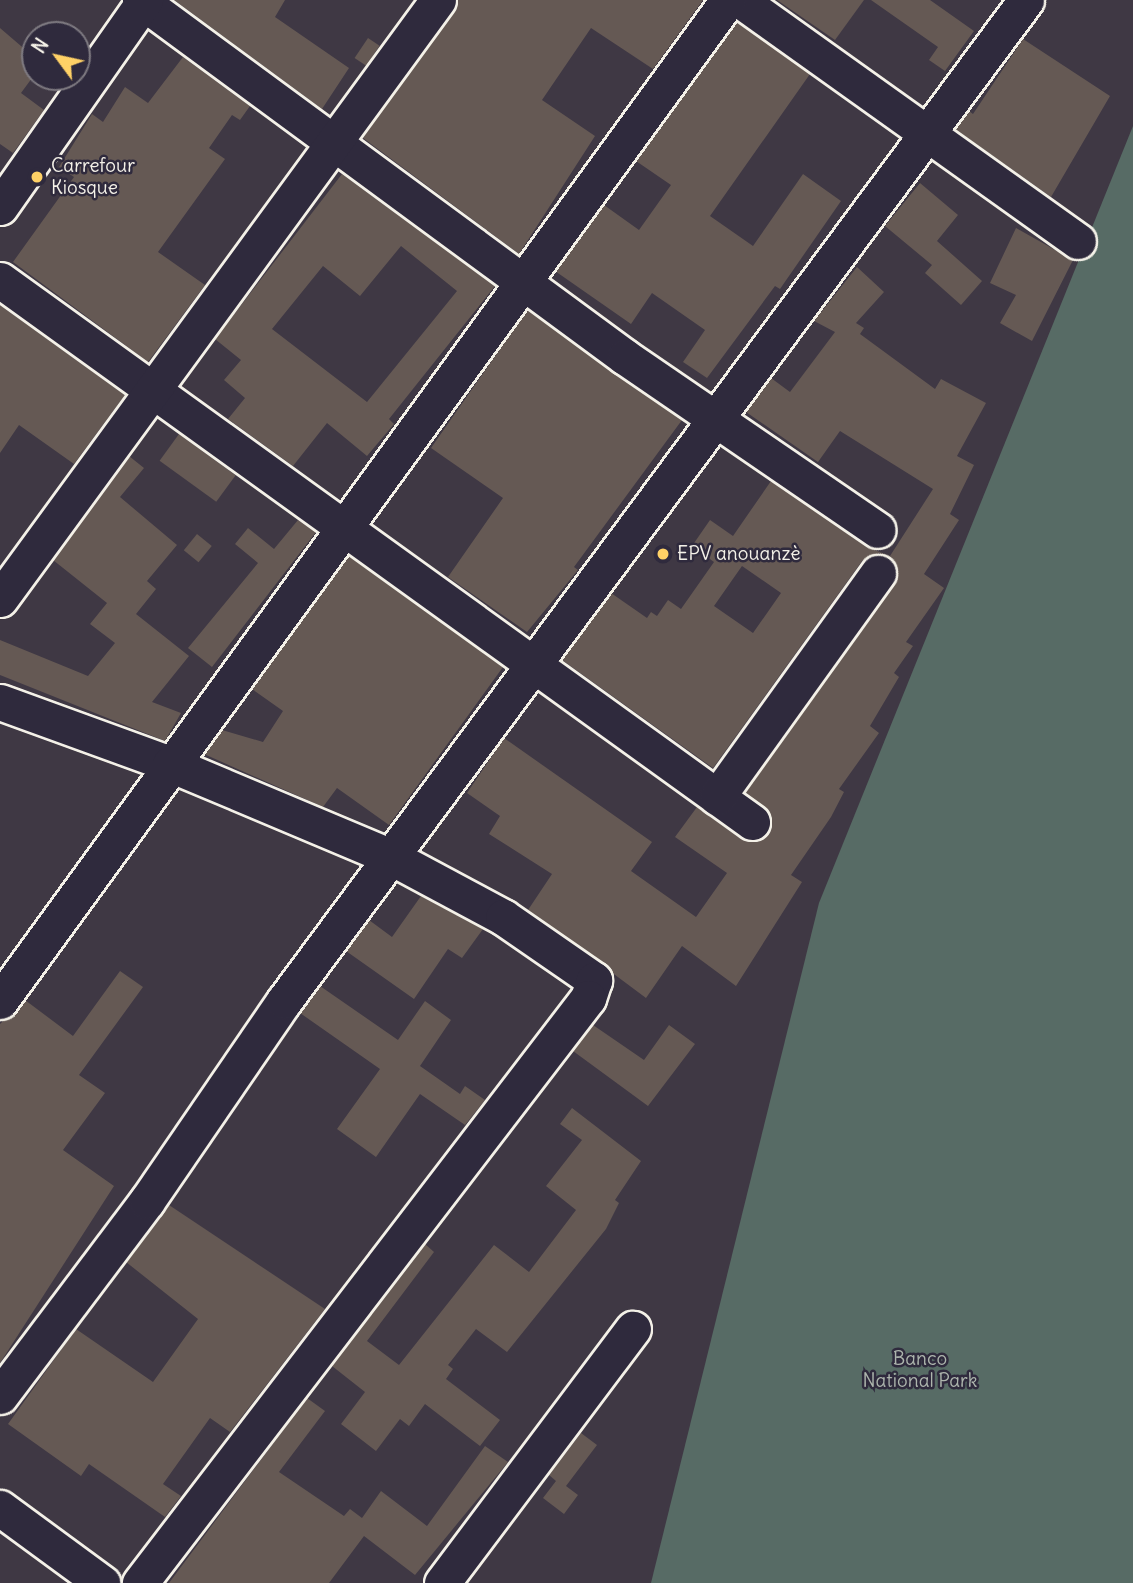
<!DOCTYPE html>
<meta charset="utf-8">
<style>
body{margin:0}
#map{position:relative;width:1133px;height:1583px;overflow:hidden;background:#3f3844;font-family:Delius,sans-serif}
div>[style]{position:absolute}
.green>*{inset:0;background:#576b65}
.building>*{inset:0;background:#655954;transform-origin:0 0}
.roads{filter:drop-shadow(2px 0 #f4f1e8) drop-shadow(-2px 0 #f4f1e8) drop-shadow(0 2px #f4f1e8) drop-shadow(0 -2px #f4f1e8)}
.minor>*{height:35px;margin:-17.5px;padding:0 17.5px;transform-origin:17.5px;border-radius:17.5px;background:#2f2a3d}
.dots>*{width:19px;height:19px;translate:-50% -50%;box-sizing:border-box;border:4px solid #2f2a3d;border-radius:50%}
span{translate:-50% -50%;white-space:nowrap;text-align:center;line-height:1.15;-webkit-text-stroke:5px #2f2a3d;paint-order:stroke}
.poi-label{font-size:19px;color:#f4f1e8}
.left{translate:0 -50%;text-align:left}
.park-label{font-size:19px;color:#adb5ad}
.north{position:absolute;left:21px;top:21px;width:70px;height:70px;box-sizing:border-box;background:#2f2a3d;border:2px solid #7e7a81;border-radius:50%;rotate:303deg;font-size:19px;font-weight:700;line-height:28px;text-align:center;color:#f4f1e8}
.north::after{content:'';display:block;margin:auto;width:24px;height:32px;background:#ffd166;clip-path:polygon(50% 0,100% 100%,50% 72%,0 100%)}
</style>
<div id="map">
<div class="green">
<div style="clip-path:polygon(1133px 126px,1133px 1583px,651px 1583px,819px 903px)"></div>
</div>
<div class="building">
<div style="clip-path:polygon(174px 0,285px 0,275px 17px,349px 68px,322px 109px)"></div>
<div style="clip-path:polygon(458px 0,703px 0,653px 69px,591px 28px,542px 100px,595px 136px,519px 254px,363px 138px)"></div>
<div style="clip-path:polygon(777px 0,864px 0,835px 40px)"></div>
<div style="clip-path:polygon(871px 0,930px 0,974px 31px,945px 71px,929px 60px,938px 47px)"></div>
<div style="clip-path:polygon(737px 22px,810px 74px,710px 216px,753px 246px,803px 174px,841px 201px,780px 289px,775px 286px,707px 378px,683px 362px,705px 330px,652px 293px,631px 324px,555px 271px,604px 205px,639px 230px,671px 185px,636px 161px)"></div>
<div style="clip-path:polygon(0 28px,35px 58px,35px 74px,21px 93px,44px 110px,13px 153px,0 144px)"></div>
<div style="left:368px;top:38px;width:14px;height:24px;rotate:34deg"></div>
<div style="clip-path:polygon(1023px 39px,1110px 96px,1051px 197px,955px 129px,969px 111px,973px 114px)"></div>
<div style="clip-path:polygon(183px 57px,250px 106px,240px 120px,232px 115px,209px 148px,225px 159px,158px 252px,205px 285px,148px 362px,13px 262px,74px 177px,59px 167px,92px 114px,103px 122px,125px 87px,148px 103px)"></div>
<div style="clip-path:polygon(evenodd,342px 174px,495px 286px,389px 419px,394px 424px,367px 456px,327px 423px,293px 466px,228px 419px,245px 398px,224px 380px,241px 360px,215px 339px,342px 174px,401px 246px,457px 291px,367px 402px,272px 329px,323px 266px,360px 296px,401px 246px)"></div>
<div style="clip-path:polygon(920px 183px,958px 215px,937px 241px,982px 281px,961px 305px,925px 273px,932px 265px,885px 226px)"></div>
<div style="clip-path:polygon(1016px 228px,1073px 260px,1032px 341px,1000px 323px,1016px 295px,990px 283px)"></div>
<div style="clip-path:polygon(evenodd,857px 267px,884px 292px,856px 323px,864px 328px,860px 334px,935px 389px,941px 379px,986px 403px,957px 456px,974px 465px,950px 514px,959px 520px,924px 574px,944px 588px,906px 642px,913px 646px,894px 673px,899px 677px,870px 726px,879px 733px,839px 789px,844px 792px,831px 817px,791px 875px,802px 882px,736px 986px,682px 946px,646px 998px,528px 910px,552px 874px,489px 834px,500px 816px,467px 793px,504px 738px,652px 842px,631px 871px,696px 917px,727px 873px,675px 837px,697px 807px,741px 839px,760px 841px,768px 834px,770px 813px,745px 792px,894px 585px,898px 574px,890px 557px,879px 553px,862px 561px,713px 768px,562px 660px,611px 593px,647px 618px,651px 612px,657px 616px,668px 600px,681px 609px,714px 562px,692px 546px,710px 520px,733px 536px,771px 481px,867px 547px,890px 556px,933px 489px,840px 431px,818px 462px,746px 412px,771px 378px,790px 392px,835px 332px,814px 321px,857px 267px,742px 566px,781px 593px,753px 633px,714px 606px,742px 566px)"></div>
<div style="clip-path:polygon(0 305px,125px 395px,74px 464px,19px 425px,0 453px)"></div>
<div style="clip-path:polygon(527px 310px,682px 420px,574px 567px,578px 570px,527px 632px,448px 577px,503px 498px,431px 448px)"></div>
<div style="left:179px;top:434px;width:70px;height:33px;rotate:36deg"></div>
<div style="clip-path:polygon(129px 456px,144px 468px,120px 497px,177px 545px,147px 581px,156px 589px,136px 614px,189px 656px,152px 702px,181px 713px,165px 741px,0 675px,0 640px,88px 676px,115px 643px,90px 624px,107px 603px,53px 560px)"></div>
<div style="clip-path:polygon(298px 520px,316px 532px,212px 667px,188px 648px,258px 563px,235px 544px,248px 528px,274px 549px)"></div>
<div style="left:197px;top:534px;width:19px;height:21px;rotate:39deg"></div>
<div style="clip-path:polygon(349px 556px,503px 667px,389px 825px,337px 788px,323px 807px,204px 754px,222px 730px,263px 742px,283px 711px,252px 689px)"></div>
<div style="clip-path:polygon(421px 896px,483px 929px,462px 958px,448px 949px,414px 999px,346px 951px,369px 920px,392px 937px)"></div>
<div style="clip-path:polygon(120px 971px,143px 987px,79px 1075px,105px 1093px,63px 1150px,114px 1186px,0 1363px,0 1024px,25px 1000px,73px 1036px)"></div>
<div style="clip-path:polygon(320px 986px,398px 1040px,425px 1001px,451px 1020px,420px 1066px,460px 1094px,465px 1086px,485px 1100px,465px 1125px,420px 1094px,376px 1157px,337px 1129px,380px 1069px,300px 1013px)"></div>
<div style="clip-path:polygon(593px 1025px,644px 1060px,669px 1025px,695px 1044px,648px 1106px,573px 1051px)"></div>
<div style="clip-path:polygon(572px 1108px,641px 1161px,615px 1200px,619px 1203px,606px 1229px,507px 1352px,476px 1329px,448px 1365px,453px 1369px,446px 1379px,500px 1420px,480px 1446px,425px 1404px,409px 1426px,400px 1419px,376px 1451px,341px 1424px,365px 1392px,332px 1366px,425px 1244px,434px 1252px,367px 1341px,399px 1365px,494px 1245px,529px 1272px,576px 1210px,546px 1186px,582px 1140px,560px 1124px)"></div>
<div style="clip-path:polygon(169px 1205px,325px 1309px,230px 1432px,210px 1418px,163px 1484px,181px 1496px,165px 1517px,89px 1464px,81px 1476px,8px 1424px,76px 1329px,153px 1382px,198px 1319px,126px 1262px)"></div>
<div style="clip-path:polygon(307px 1398px,325px 1411px,279px 1472px,344px 1516px,350px 1509px,362px 1518px,381px 1491px,427px 1526px,485px 1446px,508px 1462px,415px 1575px,364px 1536px,329px 1583px,169px 1583px)"></div>
<div style="clip-path:polygon(581px 1433px,597px 1445px,566px 1486px,578px 1495px,564px 1514px,543px 1498px,556px 1481px,549px 1475px)"></div>
</div>
<div class="roads">
<div class="minor">
<div style="left:140px;top:0;width:602px;rotate:36.36deg"></div>
<div style="left:625px;top:357px;width:306px;rotate:34.4deg"></div>
<div style="left:740px;top:0;width:415px;rotate:35.5deg"></div>
<div style="left:0;top:207px;width:253px;rotate:-55deg"></div>
<div style="left:0;top:280px;width:927px;rotate:35.78deg"></div>
<div style="left:0;top:599px;width:742px;rotate:-53.83deg"></div>
<div style="left:0;top:702px;width:181px;rotate:20deg"></div>
<div style="left:170px;top:764px;width:240px;rotate:22.8deg"></div>
<div style="left:391px;top:857px;width:127px;rotate:28.2deg"></div>
<div style="left:503px;top:917px;width:111px;rotate:34.7deg"></div>
<div style="left:594px;top:980px;width:19px;rotate:108deg"></div>
<div style="left:588px;top:998px;width:737px;rotate:127.45deg"></div>
<div style="left:717px;top:797px;width:276px;rotate:-54.3deg"></div>
<div style="left:0;top:1001px;width:1238px;rotate:-53.97deg"></div>
<div style="left:0;top:1396px;width:244px;rotate:-53deg"></div>
<div style="left:147px;top:1201px;width:242px;rotate:-55.6deg"></div>
<div style="left:284px;top:1001px;width:1246px;rotate:-53.45deg"></div>
<div style="left:0;top:1508px;width:127px;rotate:36.3deg"></div>
<div style="left:442px;top:1583px;width:318px;rotate:-53.1deg"></div>
</div>
</div>
<div class="dots">
<div style="left:37px;top:177px;background:#ffd166"></div>
<div style="left:663px;top:554px;background:#ffd166"></div>
</div>
<div class="poi-label">
<span class="left" style="left:51px;top:177px">Carrefour<br>Kiosque</span>
<span class="left" style="left:677px;top:554px">EPV anouanzè</span>
</div>
<div class="park-label">
<span style="left:920px;top:1370px">Banco<br>National Park</span>
</div>
<div class="north">N</div>
</div>
